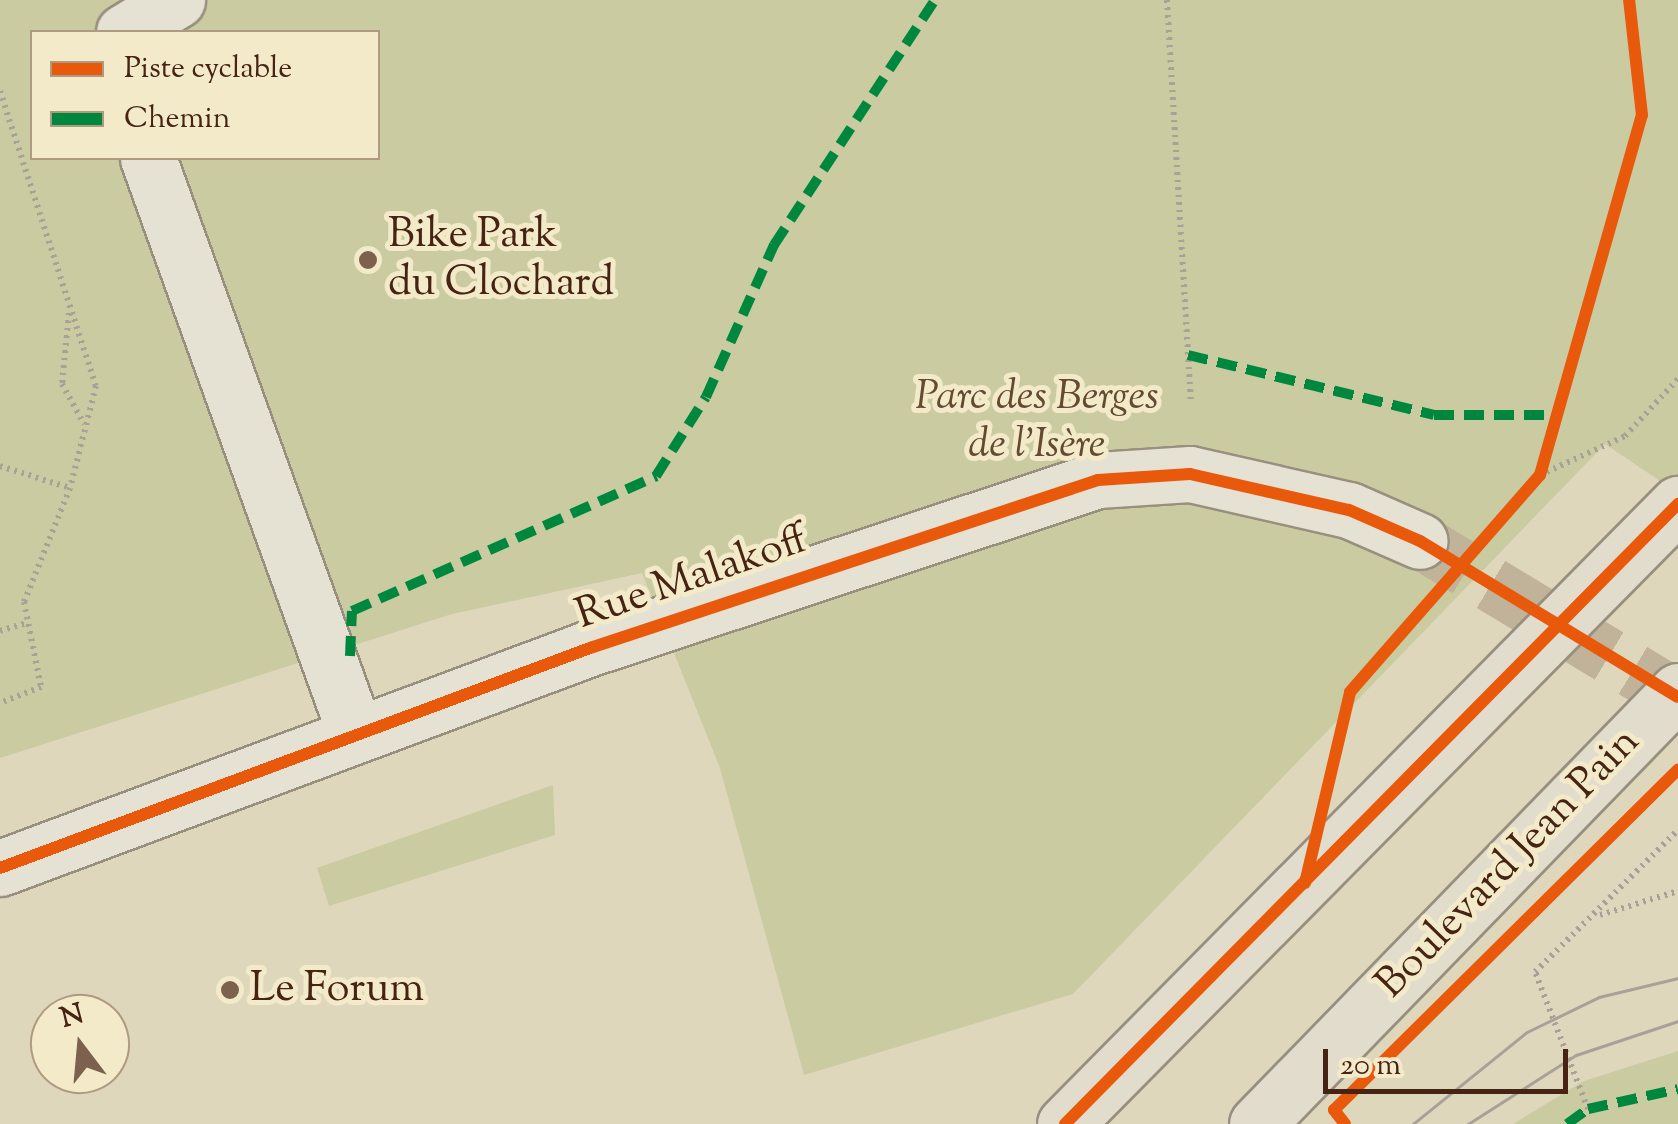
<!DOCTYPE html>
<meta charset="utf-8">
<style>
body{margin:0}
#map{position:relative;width:1678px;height:1124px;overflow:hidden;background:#dfd7bc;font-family:"Sorts Mill Goudy",serif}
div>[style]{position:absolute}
.green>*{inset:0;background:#cacba0}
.minor-tunnel>*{height:55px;margin-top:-27.5px;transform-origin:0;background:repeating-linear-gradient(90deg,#c0b39a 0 55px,transparent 0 83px)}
.path>*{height:6px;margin-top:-3px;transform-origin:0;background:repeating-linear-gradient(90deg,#a9a197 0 2.5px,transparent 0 7.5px)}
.roads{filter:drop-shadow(2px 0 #988f7e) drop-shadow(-2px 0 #988f7e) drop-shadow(0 2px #988f7e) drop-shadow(0 -2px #988f7e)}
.minor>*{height:55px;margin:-27.5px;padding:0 27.5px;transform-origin:27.5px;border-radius:27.5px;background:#e5e1d3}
.major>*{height:55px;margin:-27.5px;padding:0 27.5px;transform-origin:27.5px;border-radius:27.5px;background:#e1dccc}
.tram>*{height:2.5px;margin:-1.25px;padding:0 1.25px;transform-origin:1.25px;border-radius:1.25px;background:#a9a197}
.quiet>*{height:10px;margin-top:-5px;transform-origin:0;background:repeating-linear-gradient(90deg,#00873e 0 20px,transparent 0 30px)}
.cycleway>*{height:12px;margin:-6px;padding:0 6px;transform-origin:6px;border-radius:6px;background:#e8590c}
.dots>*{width:28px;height:28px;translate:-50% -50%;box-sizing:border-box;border:5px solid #f3eaca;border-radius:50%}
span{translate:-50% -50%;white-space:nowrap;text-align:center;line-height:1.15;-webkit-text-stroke:10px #f3eaca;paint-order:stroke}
.poi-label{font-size:42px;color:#462313}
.left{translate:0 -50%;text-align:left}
.park-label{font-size:42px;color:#634a30;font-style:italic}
.street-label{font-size:42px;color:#462313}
.legend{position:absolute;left:30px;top:30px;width:350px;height:130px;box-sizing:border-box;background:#f3eaca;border:2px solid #ae9a81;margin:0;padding:12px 18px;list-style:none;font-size:30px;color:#462313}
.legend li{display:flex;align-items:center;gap:20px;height:50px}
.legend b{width:50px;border:2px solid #ae9a81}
.north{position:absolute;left:30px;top:994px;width:100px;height:100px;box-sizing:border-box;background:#f3eaca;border:2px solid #ae9a81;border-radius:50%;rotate:344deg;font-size:28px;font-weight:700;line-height:40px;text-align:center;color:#462313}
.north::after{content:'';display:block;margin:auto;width:35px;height:45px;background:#7c624e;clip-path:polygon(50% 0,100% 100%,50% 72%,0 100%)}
.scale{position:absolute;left:1323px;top:1049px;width:245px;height:45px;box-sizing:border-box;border:5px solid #462313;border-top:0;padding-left:12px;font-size:30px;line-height:35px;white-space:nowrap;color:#462313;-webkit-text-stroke:8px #f3eaca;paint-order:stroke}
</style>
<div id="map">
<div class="green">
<div style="clip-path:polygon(evenodd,0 0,1678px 0,1678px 493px,1605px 444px,1073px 994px,804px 1075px,720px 768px,642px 573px,452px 614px,0 758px,0 0,32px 32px,378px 32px,378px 158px,32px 158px,32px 32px)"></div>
<div style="clip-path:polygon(553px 785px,555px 835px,329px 906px,317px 868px)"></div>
<div style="clip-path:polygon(1678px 1051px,1678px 1124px,1513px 1124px,1584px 1081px)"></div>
</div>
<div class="minor-tunnel">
<div style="left:1420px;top:541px;width:301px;rotate:31.2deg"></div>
</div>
<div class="path">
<div style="left:1167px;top:0;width:401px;rotate:86.6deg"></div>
<div style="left:0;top:91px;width:310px;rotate:72deg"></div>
<div style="left:96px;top:386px;width:105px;rotate:104.3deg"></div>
<div style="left:70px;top:488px;width:123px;rotate:112deg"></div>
<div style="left:24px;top:602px;width:87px;rotate:78.7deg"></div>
<div style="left:41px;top:687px;width:44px;rotate:158.7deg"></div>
<div style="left:69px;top:313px;width:71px;rotate:95.6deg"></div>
<div style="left:62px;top:384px;width:46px;rotate:61.2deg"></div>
<div style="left:0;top:466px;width:73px;rotate:17.4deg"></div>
<div style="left:1540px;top:475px;width:94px;rotate:-24.6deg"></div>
<div style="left:1625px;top:436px;width:78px;rotate:-47.1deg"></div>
<div style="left:0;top:631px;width:28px;rotate:-17deg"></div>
<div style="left:1600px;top:915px;width:82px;rotate:-17.1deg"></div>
<div style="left:1588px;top:1109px;width:147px;rotate:-111.1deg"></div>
<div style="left:1535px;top:972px;width:202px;rotate:-44.8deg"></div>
</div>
<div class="roads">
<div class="minor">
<div style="left:124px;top:32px;width:62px;rotate:-31.1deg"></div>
<div style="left:148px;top:158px;width:613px;rotate:70.18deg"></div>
<div style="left:0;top:868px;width:630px;rotate:-20.45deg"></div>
<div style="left:590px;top:648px;width:535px;rotate:-18.3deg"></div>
<div style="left:1098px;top:480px;width:92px;rotate:-3.7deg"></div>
<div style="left:1190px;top:474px;width:163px;rotate:12.8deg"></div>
<div style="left:1349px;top:510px;width:77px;rotate:23.6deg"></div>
</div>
<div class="major">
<div style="left:1065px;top:1124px;width:872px;rotate:-45.33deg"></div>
<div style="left:1257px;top:1124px;width:604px;rotate:-45.81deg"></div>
</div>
</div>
<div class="tram">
<div style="left:1413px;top:1124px;width:146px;rotate:-38.9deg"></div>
<div style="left:1527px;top:1032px;width:80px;rotate:-25.9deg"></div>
<div style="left:1599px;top:997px;width:81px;rotate:-13.5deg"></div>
<div style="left:1468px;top:1124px;width:128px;rotate:-32.6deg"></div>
<div style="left:1576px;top:1055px;width:108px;rotate:-18.4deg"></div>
</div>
<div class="quiet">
<div style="left:1188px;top:355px;width:253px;rotate:13.7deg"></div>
<div style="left:1434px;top:415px;width:122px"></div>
<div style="left:350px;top:656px;width:45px;rotate:-87.5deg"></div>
<div style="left:352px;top:611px;width:333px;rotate:-23.9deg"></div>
<div style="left:656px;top:476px;width:93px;rotate:-57.7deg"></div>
<div style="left:706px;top:397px;width:167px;rotate:-65.9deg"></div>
<div style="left:774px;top:245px;width:293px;rotate:-56.7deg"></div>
<div style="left:1567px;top:1124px;width:26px;rotate:-36deg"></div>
<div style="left:1588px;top:1109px;width:92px;rotate:-12.5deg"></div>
</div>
<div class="cycleway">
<div style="left:0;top:868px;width:630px;rotate:-20.45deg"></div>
<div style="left:590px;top:648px;width:535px;rotate:-18.3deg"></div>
<div style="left:1098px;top:480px;width:92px;rotate:-3.7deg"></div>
<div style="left:1190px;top:474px;width:163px;rotate:12.8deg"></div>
<div style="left:1349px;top:510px;width:77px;rotate:23.6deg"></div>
<div style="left:1420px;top:541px;width:301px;rotate:31.2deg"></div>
<div style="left:1305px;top:883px;width:196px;rotate:-76.7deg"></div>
<div style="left:1350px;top:692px;width:288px;rotate:-48.8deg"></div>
<div style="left:1540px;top:475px;width:374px;rotate:-74.2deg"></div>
<div style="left:1642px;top:115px;width:116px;rotate:-96.4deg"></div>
<div style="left:1065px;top:1124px;width:872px;rotate:-45.33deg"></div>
<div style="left:1345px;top:1124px;width:18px;rotate:-128deg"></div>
<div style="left:1334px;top:1110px;width:484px;rotate:-44.7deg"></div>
</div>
<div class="dots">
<div style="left:368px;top:260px;background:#7c624e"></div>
<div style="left:230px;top:990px;background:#7c624e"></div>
</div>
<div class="poi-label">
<span class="left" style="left:388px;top:260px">Bike Park<br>du Clochard</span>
<span class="left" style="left:250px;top:990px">Le Forum</span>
</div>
<div class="park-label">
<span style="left:1037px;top:422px">Parc des Berges<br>de l'Isère</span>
</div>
<div class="street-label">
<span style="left:692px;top:579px;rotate:-19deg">Rue Malakoff</span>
<span style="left:1509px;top:864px;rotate:-46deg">Boulevard Jean Pain</span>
</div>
<ul class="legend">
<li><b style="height:12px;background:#e8590c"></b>Piste cyclable</li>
<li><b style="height:12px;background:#00873e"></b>Chemin</li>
</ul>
<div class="north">N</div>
<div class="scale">20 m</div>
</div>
